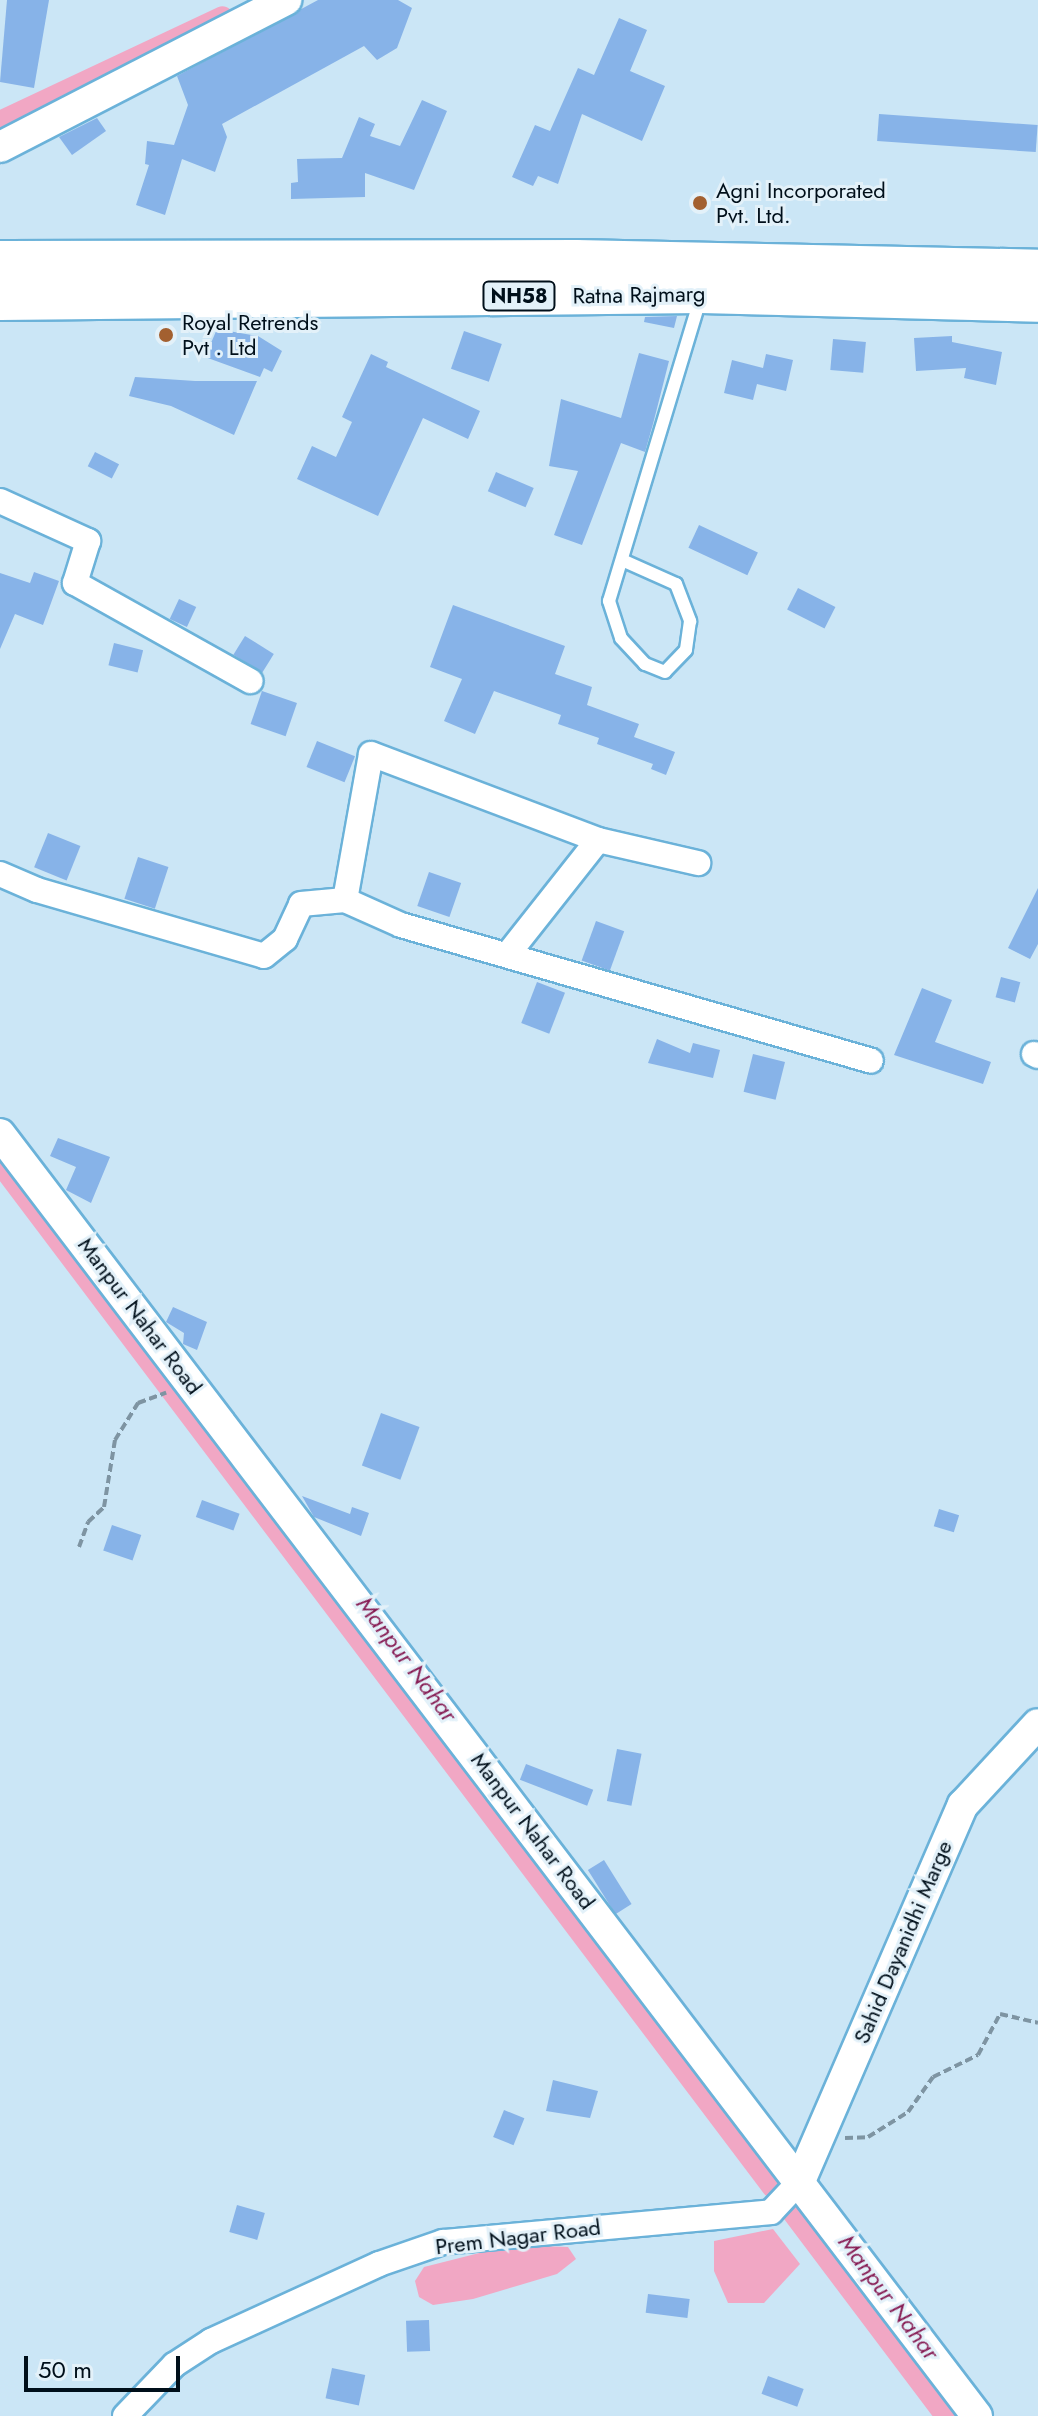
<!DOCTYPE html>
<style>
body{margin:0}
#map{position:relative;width:1038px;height:2416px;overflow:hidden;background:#cbe6f6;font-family:Jost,sans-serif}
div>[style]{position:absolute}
.water>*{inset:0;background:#f1a7c4}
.canal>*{height:22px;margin:-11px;padding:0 11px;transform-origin:11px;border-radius:11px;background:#f1a7c4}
.building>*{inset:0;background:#87b3e8;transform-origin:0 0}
.path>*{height:4px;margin-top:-2px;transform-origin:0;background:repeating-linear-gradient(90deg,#7e94a2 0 8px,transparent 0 12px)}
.roads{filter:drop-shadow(2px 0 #6bb2d9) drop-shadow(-2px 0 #6bb2d9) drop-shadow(0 2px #6bb2d9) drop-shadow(0 -2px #6bb2d9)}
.service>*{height:12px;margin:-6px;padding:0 6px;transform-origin:6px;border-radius:6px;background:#fff}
.minor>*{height:24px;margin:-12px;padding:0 12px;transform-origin:12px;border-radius:12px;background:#fff}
.tertiary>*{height:30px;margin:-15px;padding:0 15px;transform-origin:15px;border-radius:15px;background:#fff}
.trunk>*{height:40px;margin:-20px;padding:0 20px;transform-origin:20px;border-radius:20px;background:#fff}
.dots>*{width:22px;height:22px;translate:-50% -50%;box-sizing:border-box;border:4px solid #e3f1f9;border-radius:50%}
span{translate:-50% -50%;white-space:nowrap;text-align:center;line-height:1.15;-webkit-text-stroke:6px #e3f1f9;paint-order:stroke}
.shield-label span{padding:2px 6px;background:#e3f1f9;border:2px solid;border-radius:6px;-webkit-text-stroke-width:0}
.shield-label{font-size:20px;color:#000f1a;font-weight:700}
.poi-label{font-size:22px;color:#000f1a}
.left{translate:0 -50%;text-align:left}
.street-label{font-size:22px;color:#000f1a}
.water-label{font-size:24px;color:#861b53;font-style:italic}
.scale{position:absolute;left:24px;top:2356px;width:156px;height:36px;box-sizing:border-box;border:4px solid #000f1a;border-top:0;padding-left:10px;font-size:24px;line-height:28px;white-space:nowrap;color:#000f1a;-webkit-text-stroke:6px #e3f1f9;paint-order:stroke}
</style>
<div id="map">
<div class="water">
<div style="clip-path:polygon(773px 2229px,800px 2264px,764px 2303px,728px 2303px,714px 2271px,714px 2241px)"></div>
<div style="clip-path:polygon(511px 2245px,568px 2247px,576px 2259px,557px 2274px,473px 2299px,433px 2305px,419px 2297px,415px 2281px,424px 2267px)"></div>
</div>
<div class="canal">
<div style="left:0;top:122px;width:246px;rotate:-25.2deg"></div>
<div style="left:0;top:1163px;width:1282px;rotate:52.96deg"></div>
<div style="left:791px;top:2210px;width:258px;rotate:53deg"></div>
</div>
<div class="building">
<div style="clip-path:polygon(7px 0,49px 0,34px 88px,0 82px)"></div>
<div style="clip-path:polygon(318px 0,398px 0,412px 8px,397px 48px,377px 60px,364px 46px,222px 124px,227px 137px,215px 172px,182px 159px,165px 215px,136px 205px,149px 165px,145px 164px,147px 141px,174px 145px,188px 105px,177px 76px)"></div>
<div style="clip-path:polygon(619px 18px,647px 30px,630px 71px,665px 86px,642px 141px,582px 114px,558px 184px,538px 176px,533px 186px,512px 177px,535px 125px,550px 131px,578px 68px,594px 75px)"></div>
<div style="clip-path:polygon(422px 100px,447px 111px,414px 190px,365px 173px,365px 197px,291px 199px,291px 183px,298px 182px,297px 159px,342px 158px,359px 117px,375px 124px,370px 136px,400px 146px)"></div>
<div style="left:879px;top:114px;width:159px;height:27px;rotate:4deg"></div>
<div style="clip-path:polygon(97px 118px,106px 131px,72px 155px,59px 137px)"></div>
<div style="clip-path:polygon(677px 316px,674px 328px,644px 322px,645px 317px)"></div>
<div style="clip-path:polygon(217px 329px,258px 336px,282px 351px,272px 372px,264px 368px,260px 377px,205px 357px)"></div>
<div style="left:464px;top:331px;width:40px;height:40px;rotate:19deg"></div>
<div style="clip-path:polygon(952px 336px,952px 342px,1002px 352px,996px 385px,964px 378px,966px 368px,916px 371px,914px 338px)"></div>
<div style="left:833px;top:339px;width:33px;height:31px;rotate:5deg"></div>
<div style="clip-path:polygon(639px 353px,669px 361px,653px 424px,645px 452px,621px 443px,582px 545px,554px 535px,578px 471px,549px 466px,561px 399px,621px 418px)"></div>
<div style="clip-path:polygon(371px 354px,388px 362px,386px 367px,480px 411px,468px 439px,423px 418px,378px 516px,297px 479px,312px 446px,336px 457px,352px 422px,342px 417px)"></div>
<div style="clip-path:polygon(766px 354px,793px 360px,786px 391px,757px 384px,753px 400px,724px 393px,732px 360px,763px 368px)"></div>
<div style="clip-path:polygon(135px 377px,195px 381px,257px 381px,234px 435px,171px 406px,129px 396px)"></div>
<div style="left:95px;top:452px;width:27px;height:16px;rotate:27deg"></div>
<div style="left:496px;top:472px;width:41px;height:21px;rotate:23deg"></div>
<div style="left:699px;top:525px;width:65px;height:25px;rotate:25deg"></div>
<div style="clip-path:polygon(34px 572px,59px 581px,43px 625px,15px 614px,0 649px,0 573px,30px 583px)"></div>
<div style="left:798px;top:588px;width:42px;height:24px;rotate:27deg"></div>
<div style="left:179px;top:599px;width:19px;height:22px;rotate:25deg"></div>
<div style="clip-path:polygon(453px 605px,565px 646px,555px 674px,592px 687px,587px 705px,639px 724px,634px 737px,675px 752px,666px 775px,651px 769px,653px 764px,597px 744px,599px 738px,558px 724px,561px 715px,494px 691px,475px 734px,444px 721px,462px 679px,430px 667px)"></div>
<div style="left:245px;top:636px;width:34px;height:22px;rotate:32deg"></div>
<div style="left:114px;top:643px;width:30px;height:23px;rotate:14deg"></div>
<div style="left:262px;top:691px;width:37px;height:35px;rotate:19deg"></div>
<div style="left:317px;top:741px;width:41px;height:28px;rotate:22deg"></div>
<div style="left:48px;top:833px;width:35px;height:37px;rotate:22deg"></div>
<div style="left:138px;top:857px;width:32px;height:44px;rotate:18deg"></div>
<div style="left:429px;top:872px;width:34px;height:36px;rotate:19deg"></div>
<div style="clip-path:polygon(1038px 888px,1038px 944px,1030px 959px,1008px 948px)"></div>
<div style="left:596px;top:921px;width:30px;height:42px;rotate:20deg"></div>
<div style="left:1001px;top:977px;width:20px;height:21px;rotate:15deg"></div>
<div style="left:537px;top:982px;width:30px;height:44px;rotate:21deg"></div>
<div style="clip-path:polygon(922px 988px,952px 1000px,935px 1042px,991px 1062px,983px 1084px,894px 1055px)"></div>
<div style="clip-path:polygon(657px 1039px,690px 1053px,693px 1043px,720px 1050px,713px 1078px,648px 1063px)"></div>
<div style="left:753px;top:1054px;width:33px;height:39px;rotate:14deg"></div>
<div style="clip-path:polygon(58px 1138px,110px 1157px,91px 1203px,66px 1190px,76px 1167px,50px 1156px)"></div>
<div style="clip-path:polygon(173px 1307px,207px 1322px,197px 1350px,183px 1344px,184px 1333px,166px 1322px)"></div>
<div style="left:381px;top:1413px;width:41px;height:56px;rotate:20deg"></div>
<div style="clip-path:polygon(302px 1496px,350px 1514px,352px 1507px,369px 1513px,361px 1536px,314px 1517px)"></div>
<div style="left:202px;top:1500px;width:40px;height:18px;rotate:20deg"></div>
<div style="left:939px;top:1509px;width:21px;height:18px;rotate:17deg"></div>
<div style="left:112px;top:1525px;width:31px;height:27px;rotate:19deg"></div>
<div style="left:617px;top:1749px;width:25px;height:53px;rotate:11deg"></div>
<div style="left:526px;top:1764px;width:72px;height:17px;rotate:21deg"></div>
<div style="left:604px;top:1860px;width:52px;height:19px;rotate:58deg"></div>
<div style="clip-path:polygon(553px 2080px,598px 2091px,590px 2118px,546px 2111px)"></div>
<div style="left:504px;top:2110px;width:22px;height:29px;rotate:22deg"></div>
<div style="left:237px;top:2205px;width:29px;height:28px;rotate:16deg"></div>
<div style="left:648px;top:2294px;width:42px;height:19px;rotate:7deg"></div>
<div style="left:429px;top:2320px;width:31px;height:23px;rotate:88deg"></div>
<div style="left:332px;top:2368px;width:34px;height:31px;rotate:12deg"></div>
<div style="left:768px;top:2376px;width:38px;height:19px;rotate:20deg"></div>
</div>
<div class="path">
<div style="left:79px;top:1547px;width:27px;rotate:-70deg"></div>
<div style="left:88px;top:1522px;width:22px;rotate:-43deg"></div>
<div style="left:104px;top:1507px;width:68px;rotate:-80.7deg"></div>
<div style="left:115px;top:1440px;width:44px;rotate:-58.1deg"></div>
<div style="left:138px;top:1403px;width:30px;rotate:-20deg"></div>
<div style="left:845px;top:2138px;width:23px;rotate:-2deg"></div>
<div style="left:868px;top:2137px;width:47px;rotate:-32deg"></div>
<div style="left:908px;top:2112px;width:43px;rotate:-54.5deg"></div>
<div style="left:933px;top:2077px;width:50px;rotate:-26.1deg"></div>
<div style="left:978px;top:2055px;width:47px;rotate:-61.8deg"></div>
<div style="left:1000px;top:2014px;width:39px;rotate:13deg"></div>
</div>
<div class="roads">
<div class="service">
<div style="left:622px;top:560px;width:59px;rotate:24deg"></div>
<div style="left:676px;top:584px;width:40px;rotate:69deg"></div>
<div style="left:690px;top:621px;width:29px;rotate:98deg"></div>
<div style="left:686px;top:650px;width:30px;rotate:134deg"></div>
<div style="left:665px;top:672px;width:22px;rotate:-158deg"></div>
<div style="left:645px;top:664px;width:35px;rotate:-133deg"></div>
<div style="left:621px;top:638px;width:39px;rotate:-108deg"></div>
<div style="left:609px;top:601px;width:314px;rotate:-73.2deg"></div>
</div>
<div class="minor">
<div style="left:0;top:501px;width:97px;rotate:24.4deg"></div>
<div style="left:88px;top:541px;width:44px;rotate:107.2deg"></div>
<div style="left:75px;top:583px;width:201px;rotate:29.2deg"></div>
<div style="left:0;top:874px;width:40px;rotate:23.4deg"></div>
<div style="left:37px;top:890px;width:236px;rotate:16.2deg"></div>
<div style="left:264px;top:956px;width:27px;rotate:-39deg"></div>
<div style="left:285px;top:939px;width:38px;rotate:-65deg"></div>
<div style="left:301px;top:904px;width:44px;rotate:-5.2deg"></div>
<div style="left:345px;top:900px;width:61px;rotate:24.1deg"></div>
<div style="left:401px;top:925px;width:489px;rotate:16.1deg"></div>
<div style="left:345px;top:900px;width:148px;rotate:-79.9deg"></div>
<div style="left:371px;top:754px;width:243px;rotate:20.7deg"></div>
<div style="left:508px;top:954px;width:145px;rotate:-51.7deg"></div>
<div style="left:598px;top:840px;width:103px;rotate:13deg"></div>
<div style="left:1034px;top:1054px;width:4px;rotate:27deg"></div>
<div style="left:125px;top:2416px;width:71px;rotate:-46.1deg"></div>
<div style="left:174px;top:2365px;width:44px;rotate:-33deg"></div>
<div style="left:211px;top:2341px;width:185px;rotate:-24.6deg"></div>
<div style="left:379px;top:2264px;width:68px;rotate:-19deg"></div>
<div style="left:443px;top:2242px;width:329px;rotate:-5.2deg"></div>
<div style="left:771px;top:2212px;width:42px;rotate:-46.9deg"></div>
</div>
<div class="tertiary">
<div style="left:0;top:147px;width:322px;rotate:-27.2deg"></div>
<div style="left:0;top:1134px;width:1612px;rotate:52.69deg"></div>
<div style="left:800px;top:2181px;width:410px;rotate:-66.6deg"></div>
<div style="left:963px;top:1805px;width:110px;rotate:-47.2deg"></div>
</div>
<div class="trunk">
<div style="left:0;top:261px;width:576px;rotate:-0.1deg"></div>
<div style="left:576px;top:260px;width:462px;rotate:1.2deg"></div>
<div style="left:0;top:300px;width:702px;rotate:-0.57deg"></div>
<div style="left:702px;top:293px;width:336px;rotate:1.5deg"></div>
</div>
</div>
<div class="dots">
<div style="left:700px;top:203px;background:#a36030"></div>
<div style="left:166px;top:335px;background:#a36030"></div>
</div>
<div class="shield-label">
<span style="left:519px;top:296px">NH58</span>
</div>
<div class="poi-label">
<span class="left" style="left:716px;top:203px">Agni Incorporated<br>Pvt. Ltd.</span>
<span class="left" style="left:182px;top:335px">Royal Retrends<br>Pvt . Ltd</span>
</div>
<div class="street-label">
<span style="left:639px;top:295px;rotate:-1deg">Ratna Rajmarg</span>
<span style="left:140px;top:1316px;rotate:53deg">Manpur Nahar Road</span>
<span style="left:533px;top:1831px;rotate:53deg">Manpur Nahar Road</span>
<span style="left:903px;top:1942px;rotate:-67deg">Sahid Dayanidhi Marge</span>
<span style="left:518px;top:2237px;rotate:-7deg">Prem Nagar Road</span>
</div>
<div class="water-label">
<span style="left:407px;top:1659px;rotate:53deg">Manpur Nahar</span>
<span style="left:889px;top:2297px;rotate:53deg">Manpur Nahar</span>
</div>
<div class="scale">50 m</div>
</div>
